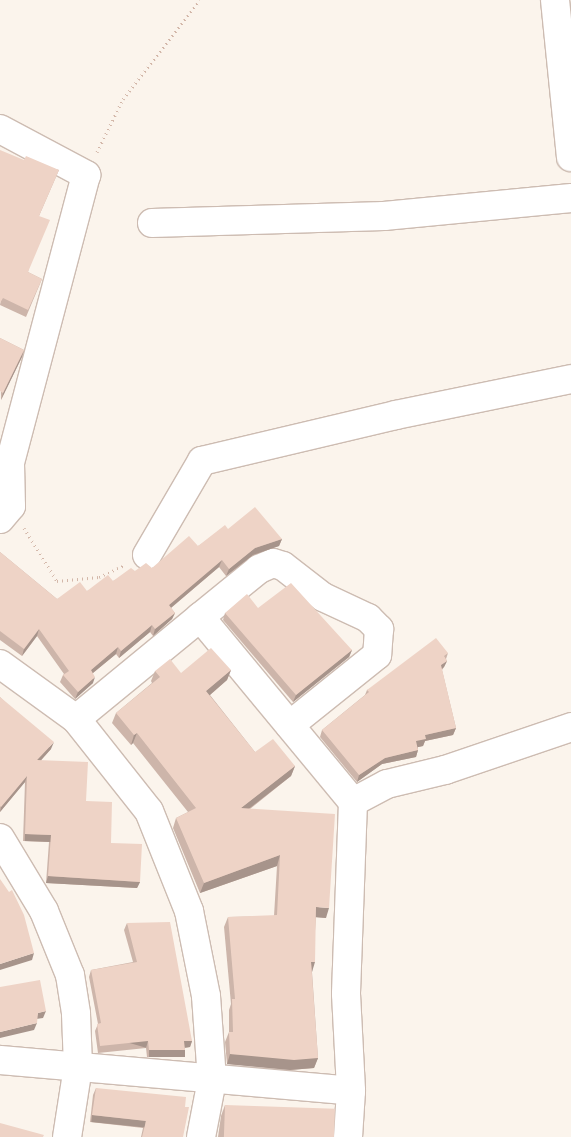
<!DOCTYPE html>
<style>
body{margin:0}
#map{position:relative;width:571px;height:1137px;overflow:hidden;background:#fbf4ec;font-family:"Varela Round",sans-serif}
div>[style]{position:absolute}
.path>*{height:3px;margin-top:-1.5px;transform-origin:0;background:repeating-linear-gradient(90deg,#d3b7a9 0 1px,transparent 0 5px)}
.roads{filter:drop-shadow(1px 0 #cdbcb2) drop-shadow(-1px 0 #cdbcb2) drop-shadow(0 1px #cdbcb2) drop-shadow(0 -1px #cdbcb2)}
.minor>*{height:28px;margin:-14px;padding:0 14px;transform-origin:14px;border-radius:14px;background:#fff}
.wall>*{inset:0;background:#cdb5aa}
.shaded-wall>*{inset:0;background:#a7948b;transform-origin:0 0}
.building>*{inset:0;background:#eed3c6;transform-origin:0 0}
span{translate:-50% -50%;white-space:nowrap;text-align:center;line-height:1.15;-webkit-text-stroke:4px #fef8f2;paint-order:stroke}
</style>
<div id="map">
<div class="path">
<div style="left:97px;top:152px;width:59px;rotate:-63.9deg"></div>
<div style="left:123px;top:99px;width:125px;rotate:-52.1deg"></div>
<div style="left:24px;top:528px;width:62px;rotate:58.1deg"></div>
<div style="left:57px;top:581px;width:42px;rotate:-5.4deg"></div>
<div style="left:99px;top:577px;width:29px;rotate:-25deg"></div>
</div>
<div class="roads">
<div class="minor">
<div style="left:555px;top:0;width:158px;rotate:84.2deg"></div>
<div style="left:0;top:129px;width:98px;rotate:28.1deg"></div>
<div style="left:86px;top:175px;width:298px;rotate:104.8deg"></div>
<div style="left:10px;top:463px;width:43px;rotate:88.7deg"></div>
<div style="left:11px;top:506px;width:17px;rotate:130deg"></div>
<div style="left:152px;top:223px;width:232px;rotate:-1.7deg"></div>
<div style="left:384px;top:216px;width:188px;rotate:-5.5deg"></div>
<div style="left:147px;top:555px;width:109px;rotate:-59.7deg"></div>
<div style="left:202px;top:461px;width:199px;rotate:-13.3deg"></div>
<div style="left:396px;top:415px;width:179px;rotate:-11.6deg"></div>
<div style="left:200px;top:617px;width:76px;rotate:-39.1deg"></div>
<div style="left:259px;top:569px;width:15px;rotate:-23deg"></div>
<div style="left:273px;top:563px;width:10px;rotate:17deg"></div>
<div style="left:283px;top:566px;width:51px;rotate:37.8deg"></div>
<div style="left:323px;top:597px;width:50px;rotate:25deg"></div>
<div style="left:368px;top:618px;width:16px;rotate:45deg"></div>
<div style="left:379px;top:629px;width:26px;rotate:94deg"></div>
<div style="left:377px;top:655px;width:112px;rotate:141.2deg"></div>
<div style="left:0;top:664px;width:94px;rotate:35.9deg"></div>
<div style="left:76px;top:719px;width:117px;rotate:51.6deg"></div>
<div style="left:149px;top:811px;width:108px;rotate:68.2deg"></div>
<div style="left:189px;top:911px;width:87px;rotate:78.7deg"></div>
<div style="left:206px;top:996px;width:84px;rotate:85.9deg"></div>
<div style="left:212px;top:1080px;width:58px;rotate:100.9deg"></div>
<div style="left:76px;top:719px;width:161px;rotate:-39.4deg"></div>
<div style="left:200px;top:617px;width:240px;rotate:50.4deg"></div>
<div style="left:353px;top:802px;width:192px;rotate:92.1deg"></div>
<div style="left:346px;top:994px;width:97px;rotate:87deg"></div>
<div style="left:351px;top:1091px;width:46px;rotate:93.7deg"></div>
<div style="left:353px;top:802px;width:38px;rotate:-28deg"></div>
<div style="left:387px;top:784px;width:60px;rotate:-13.6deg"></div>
<div style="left:445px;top:770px;width:133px;rotate:-18.8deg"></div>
<div style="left:0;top:838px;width:85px;rotate:58.9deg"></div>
<div style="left:44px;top:911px;width:69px;rotate:67.9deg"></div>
<div style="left:70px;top:975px;width:39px;rotate:81deg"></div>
<div style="left:76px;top:1014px;width:53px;rotate:87.8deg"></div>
<div style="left:78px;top:1067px;width:71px;rotate:98.9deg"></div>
<div style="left:0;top:1060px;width:352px;rotate:5deg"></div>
</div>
</div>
<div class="wall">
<div style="clip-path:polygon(24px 160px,59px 170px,39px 216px,28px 272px,42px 279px,26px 317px,0 305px)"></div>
<div style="clip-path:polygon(0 338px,24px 350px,22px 357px,1px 400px)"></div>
<div style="clip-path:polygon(228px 529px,282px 539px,279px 546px,253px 555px,226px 576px,219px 567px,171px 608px,175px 613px,172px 619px,153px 636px,150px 632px,119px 658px,116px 654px,93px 673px,93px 683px,75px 699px,60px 682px,63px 675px,64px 674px,37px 636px,22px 656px,0 640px,0 552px,57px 599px,87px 591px,113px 581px,135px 571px,152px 568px,198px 546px)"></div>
<div style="clip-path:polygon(258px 608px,352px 650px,349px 657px,293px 702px,223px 620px,225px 613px)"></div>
<div style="clip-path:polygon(448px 653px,446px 659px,447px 661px,444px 667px,442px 670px,456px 728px,453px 735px,425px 741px,423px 746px,418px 747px,418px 750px,416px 757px,382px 764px,357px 782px,320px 737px,322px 730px,365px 695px,367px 690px)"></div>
<div style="clip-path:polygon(231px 670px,227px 680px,210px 695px,255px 752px,295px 766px,291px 776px,250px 809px,326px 918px,316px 917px,312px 972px,318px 1058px,314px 1068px,290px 1070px,227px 1064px,225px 1042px,229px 1032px,229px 1010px,231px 1004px,224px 927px,228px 917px,274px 916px,277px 866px,200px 893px,173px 828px,176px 818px,188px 812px,133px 743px,131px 745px,112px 723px,116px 713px,152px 683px,151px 681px,155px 671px,181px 673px)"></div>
<div style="clip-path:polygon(0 697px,51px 749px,41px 760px,86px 801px,111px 843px,140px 882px,137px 888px,46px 883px,49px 842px,23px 841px,25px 782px,0 812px)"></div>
<div style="clip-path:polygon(127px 923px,192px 1041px,190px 1047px,185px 1048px,185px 1050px,183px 1057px,147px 1057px,146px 1048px,98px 1053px,95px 1031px,98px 1024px,89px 977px,91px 970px,133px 962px,124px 930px)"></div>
<div style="clip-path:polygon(96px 1088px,183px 1137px,141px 1137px,143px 1128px,90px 1122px,93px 1095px)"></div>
<div style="clip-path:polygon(225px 1105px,333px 1137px,218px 1137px,221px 1116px)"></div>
</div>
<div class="shaded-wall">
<div style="clip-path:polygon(24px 350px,22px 357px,1px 400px,3px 393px)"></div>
<div style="clip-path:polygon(282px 539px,279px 546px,253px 555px,226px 576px,229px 569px,255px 548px)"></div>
<div style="clip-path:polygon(222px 560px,219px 567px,166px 612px,169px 605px)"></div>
<div style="clip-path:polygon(175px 613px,172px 619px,153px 636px,155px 629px)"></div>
<div style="clip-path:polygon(152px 625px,150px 632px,119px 658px,121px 651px)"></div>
<div style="clip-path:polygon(39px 629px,37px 636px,22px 656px,24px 649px)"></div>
<div style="clip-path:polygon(118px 647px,116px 654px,88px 677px,91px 670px)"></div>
<div style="clip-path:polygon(352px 650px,349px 657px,293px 702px,296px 695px)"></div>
<div style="clip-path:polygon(447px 661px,444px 667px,438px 672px,441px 665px)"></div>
<div style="clip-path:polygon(231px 670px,227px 680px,203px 701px,206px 691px)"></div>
<div style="clip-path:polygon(95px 677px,93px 683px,75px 699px,78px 692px)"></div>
<div style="clip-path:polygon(456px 728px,453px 735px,425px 741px,423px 746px,414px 748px,416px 741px,425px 735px)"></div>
<div style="clip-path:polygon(137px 733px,133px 743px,131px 745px,134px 735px)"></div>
<div style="clip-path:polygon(54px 742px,51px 749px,35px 767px,37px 760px)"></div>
<div style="clip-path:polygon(418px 750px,416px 757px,382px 764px,357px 782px,359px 775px,385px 758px)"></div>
<div style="clip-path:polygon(295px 766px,291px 776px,237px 818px,241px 808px)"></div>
<div style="clip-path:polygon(27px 776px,25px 782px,0 812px,1px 807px)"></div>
<div style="left:25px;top:834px;width:26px;height:7px;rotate:2deg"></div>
<div style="clip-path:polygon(280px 855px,277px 866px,200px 893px,204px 883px)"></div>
<div style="clip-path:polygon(48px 876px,140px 882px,137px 888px,46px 883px)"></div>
<div style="clip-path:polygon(316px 907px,329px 908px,326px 918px,313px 917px)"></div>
<div style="clip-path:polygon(34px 953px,32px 960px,0 970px,0 964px)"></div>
<div style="clip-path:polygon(311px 962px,315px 962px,312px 972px)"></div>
<div style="clip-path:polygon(46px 1011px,43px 1018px,36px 1019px,38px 1013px)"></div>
<div style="clip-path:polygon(37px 1023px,34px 1030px,0 1038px,0 1032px)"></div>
<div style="left:148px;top:1041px;width:7px;height:48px;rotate:106deg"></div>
<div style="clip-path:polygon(184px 1041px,192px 1041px,190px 1047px,182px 1048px)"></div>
<div style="left:149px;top:1050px;width:36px;height:7px"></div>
<div style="clip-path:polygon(230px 1054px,318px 1058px,314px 1068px,290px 1070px,227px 1064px)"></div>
<div style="left:92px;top:1115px;width:54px;height:7px;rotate:6deg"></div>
</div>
<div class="building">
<div style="clip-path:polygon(0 150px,24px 160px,26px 156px,59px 170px,39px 216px,50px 220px,28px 272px,42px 279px,28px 310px,3px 298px,0 303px)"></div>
<div style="clip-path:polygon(0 338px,24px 350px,3px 393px,0 391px)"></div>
<div style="clip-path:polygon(255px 507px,282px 539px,255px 548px,229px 569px,222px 560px,169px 605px,175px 613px,155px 629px,152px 625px,121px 651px,118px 647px,91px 670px,95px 677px,78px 692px,63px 675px,69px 671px,39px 629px,24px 649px,0 631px,0 552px,57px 599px,80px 582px,87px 591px,108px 575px,113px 581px,131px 568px,135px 571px,146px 563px,152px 568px,189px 536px,198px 546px,225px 525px,228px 529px)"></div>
<div style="clip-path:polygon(291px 583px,352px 650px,296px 695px,225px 613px,247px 594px,258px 608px)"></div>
<div style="clip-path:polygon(436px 638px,448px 653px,444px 656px,447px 661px,441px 665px,456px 728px,425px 735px,426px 739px,416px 741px,418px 750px,385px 758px,359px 775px,322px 730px,369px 692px,367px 690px)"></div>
<div style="clip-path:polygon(211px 648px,231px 670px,206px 691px,255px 752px,273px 739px,295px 766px,241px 808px,335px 814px,329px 908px,316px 907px,315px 962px,311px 962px,318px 1058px,294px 1060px,230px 1054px,229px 1032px,233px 1032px,232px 999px,235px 999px,228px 917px,277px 915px,280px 855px,204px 883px,176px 818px,196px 808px,137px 733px,134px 735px,116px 713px,160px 677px,155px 671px,170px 659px,181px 673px)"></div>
<div style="clip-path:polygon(0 697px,54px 742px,37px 760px,88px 762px,86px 801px,112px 802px,111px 843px,142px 844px,140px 882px,48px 876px,51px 835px,25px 834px,27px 776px,1px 807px,0 806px)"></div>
<div style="clip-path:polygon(0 879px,9px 892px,12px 890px,24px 915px,34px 953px,0 964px)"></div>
<div style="clip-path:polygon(170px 922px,192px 1041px,184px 1041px,185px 1050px,149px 1050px,148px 1041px,100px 1046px,97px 1024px,101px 1023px,91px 970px,137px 962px,127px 923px)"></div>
<div style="clip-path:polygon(40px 980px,46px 1011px,38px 1013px,37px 1023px,0 1032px,0 987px)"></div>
<div style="clip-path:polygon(96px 1088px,186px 1097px,185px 1107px,189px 1107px,183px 1137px,142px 1137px,146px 1121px,92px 1115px)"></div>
<div style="left:225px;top:1105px;width:110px;height:32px;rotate:2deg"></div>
<div style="clip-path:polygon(0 1123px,44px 1135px,43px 1137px,0 1137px)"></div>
</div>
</div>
